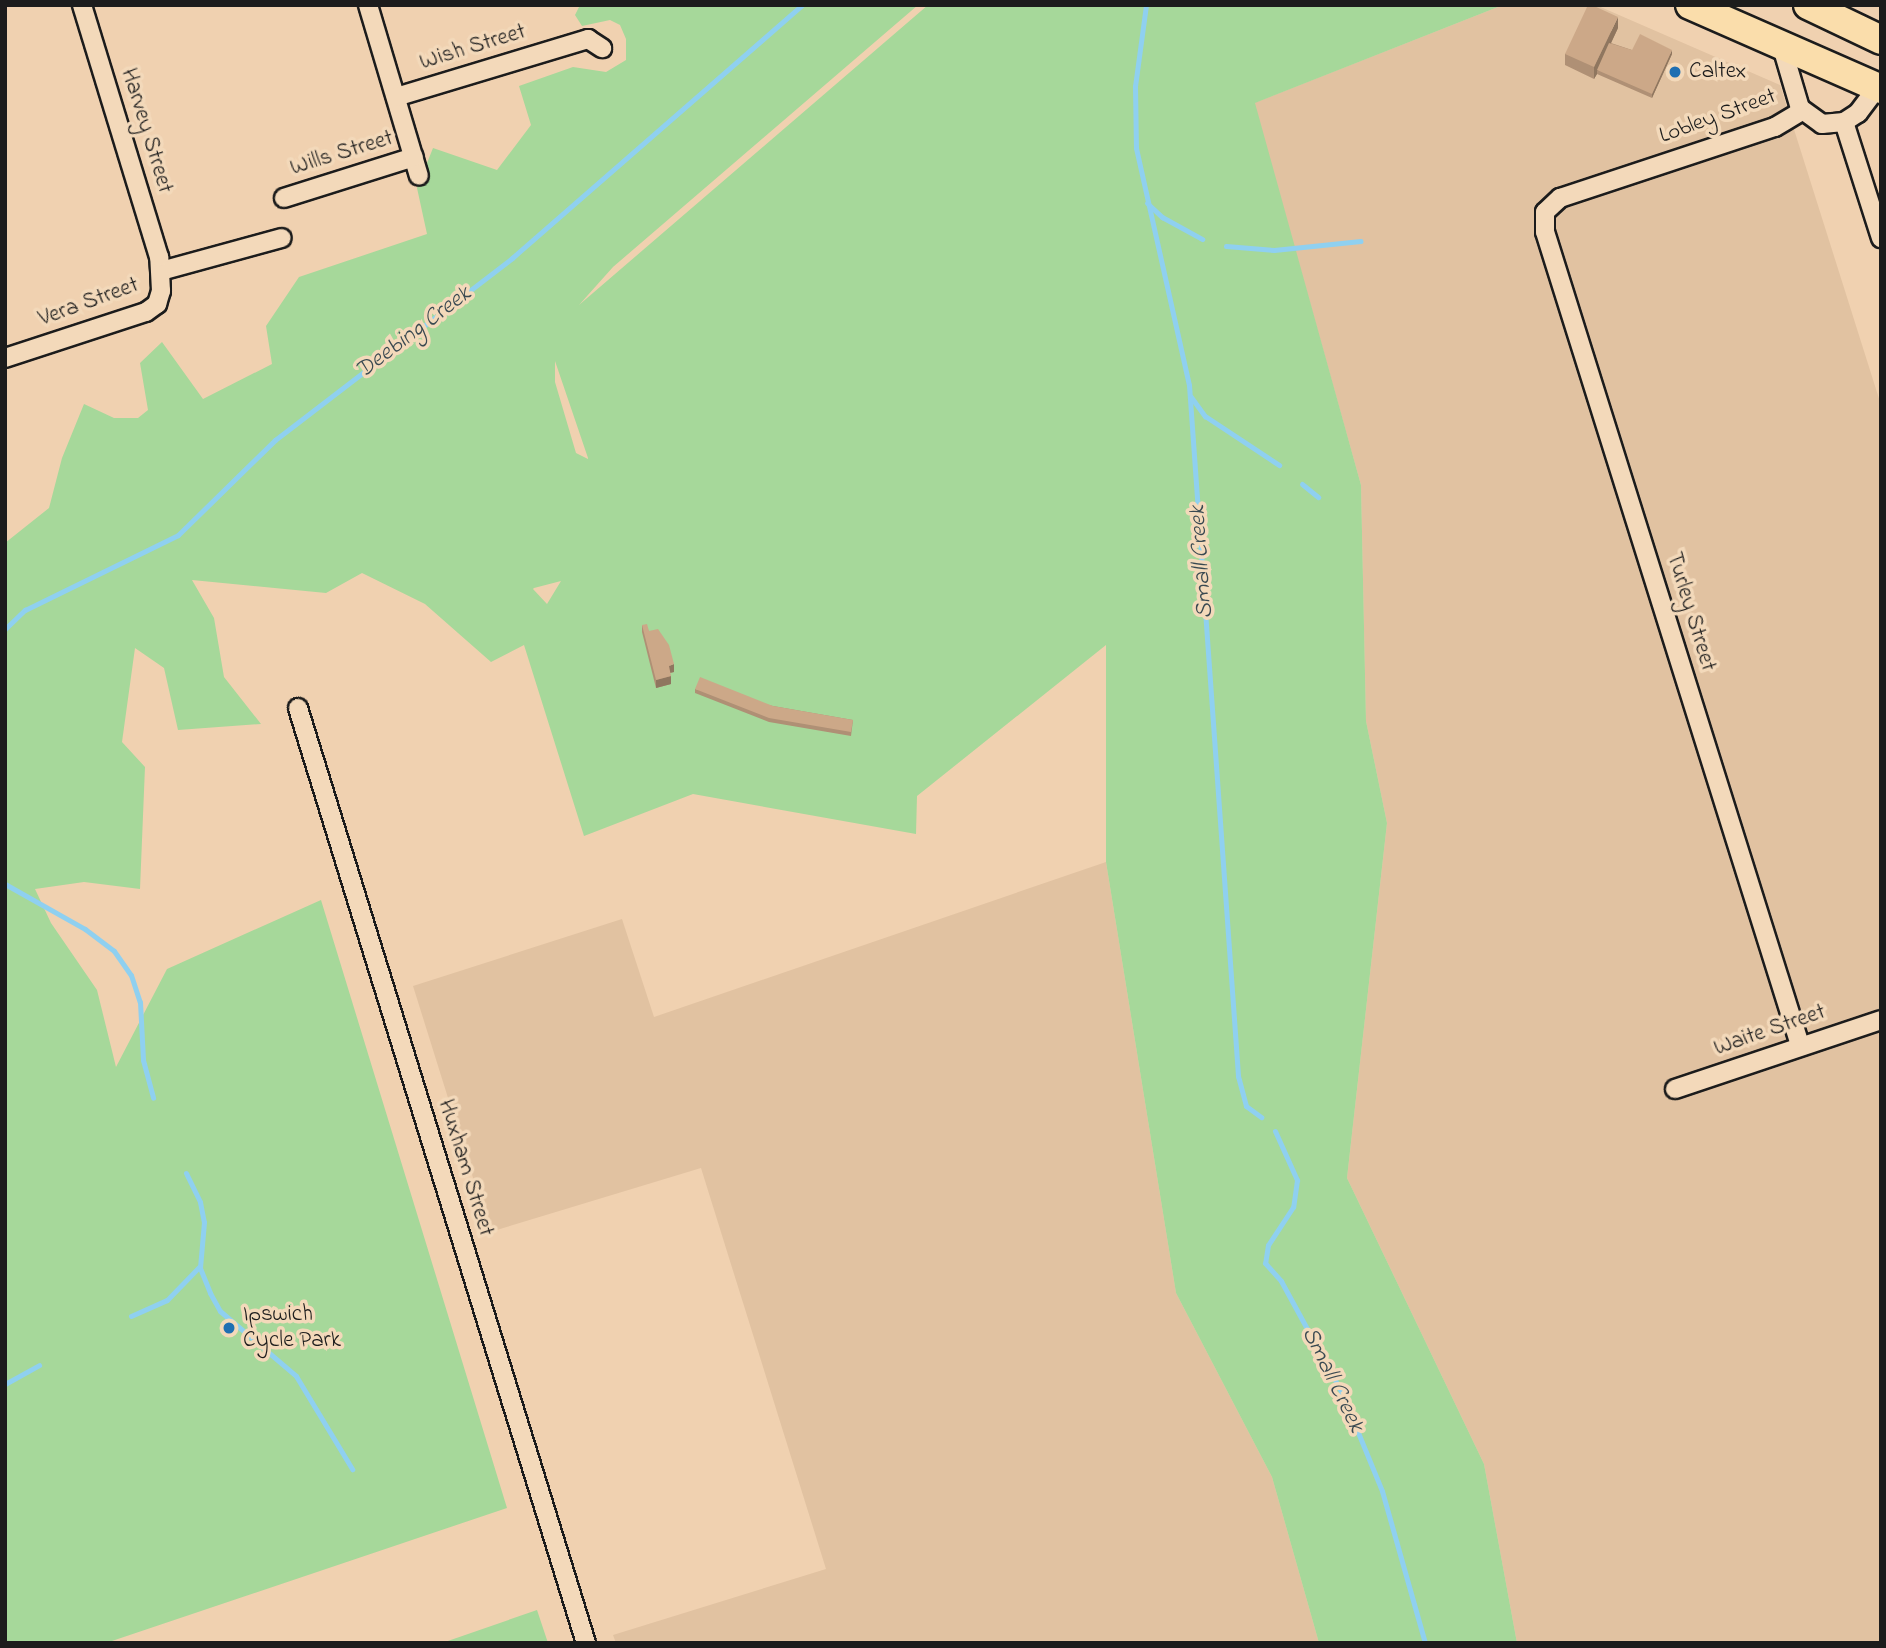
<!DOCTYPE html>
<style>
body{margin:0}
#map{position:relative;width:1886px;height:1648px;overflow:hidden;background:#f0d1b0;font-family:"Indie Flower",sans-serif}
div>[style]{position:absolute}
.built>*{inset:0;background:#e1c2a1}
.green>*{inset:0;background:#a6d89a}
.stream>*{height:5px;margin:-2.5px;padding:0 2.5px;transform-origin:2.5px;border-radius:2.5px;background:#8fd0f0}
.roads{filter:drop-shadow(2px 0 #1c1c1c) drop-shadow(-2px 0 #1c1c1c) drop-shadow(0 2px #1c1c1c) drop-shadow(0 -2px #1c1c1c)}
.street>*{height:18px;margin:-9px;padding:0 9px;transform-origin:9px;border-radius:9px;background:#f3d9ba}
.primary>*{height:28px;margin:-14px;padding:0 14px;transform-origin:14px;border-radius:14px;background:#faddab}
.wall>*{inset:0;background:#af9075}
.shaded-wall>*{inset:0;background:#8f765f}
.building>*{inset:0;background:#cca888}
.dots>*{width:19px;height:19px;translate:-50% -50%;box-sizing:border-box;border:4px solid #f3d9ba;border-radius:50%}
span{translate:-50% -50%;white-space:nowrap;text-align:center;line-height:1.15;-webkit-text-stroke:7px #f3d9ba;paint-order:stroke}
.street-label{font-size:23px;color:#1c1c1c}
.poi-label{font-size:23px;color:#1c1c1c}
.left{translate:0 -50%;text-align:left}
.water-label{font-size:24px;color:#394951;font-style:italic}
.frame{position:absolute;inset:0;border:7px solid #1c1c1c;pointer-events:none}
</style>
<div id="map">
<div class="built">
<div style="clip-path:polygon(1503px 5px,1596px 5px,1780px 85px,1881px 405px,1881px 1643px,1517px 1643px,1484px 1464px,1347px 1178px,1387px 823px,1366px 721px,1361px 485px,1254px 103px)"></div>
<div style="clip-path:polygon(1106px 862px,1176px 1293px,1272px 1477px,1319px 1643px,616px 1643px,613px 1635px,826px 1569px,701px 1168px,490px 1232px,413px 986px,622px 919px,654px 1017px)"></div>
</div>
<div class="green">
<div style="clip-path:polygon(evenodd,580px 5px,918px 5px,613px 267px,579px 305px,928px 5px,1503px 5px,1255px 103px,1361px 485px,1366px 721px,1387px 823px,1347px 1178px,1484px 1464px,1517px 1643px,1319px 1643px,1272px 1477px,1176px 1293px,1106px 862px,1106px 645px,917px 796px,916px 834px,693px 794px,584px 836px,524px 645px,491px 662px,425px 604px,362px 573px,326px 593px,192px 580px,214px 618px,224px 677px,261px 724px,178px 730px,164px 668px,135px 648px,122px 742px,145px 767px,140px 889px,84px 882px,35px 889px,51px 923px,97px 990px,116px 1067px,167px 969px,321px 900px,507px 1508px,106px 1643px,5px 1643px,5px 543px,49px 508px,62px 458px,84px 404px,114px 418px,138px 418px,148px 410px,140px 363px,162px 342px,203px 399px,272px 364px,266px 326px,299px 277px,427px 234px,417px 188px,433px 148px,497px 170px,531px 125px,519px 86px,573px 67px,606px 72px,626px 60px,626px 39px,620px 25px,610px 20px,582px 26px,575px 15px,580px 5px,555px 361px,588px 458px,588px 459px,576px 453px,555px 382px,555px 361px,580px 5px,561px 581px,547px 604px,533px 589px,534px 588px,561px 581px)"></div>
<div style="clip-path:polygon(537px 1610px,548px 1643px,442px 1643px)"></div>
</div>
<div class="stream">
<div style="left:1146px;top:5px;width:82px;rotate:97.7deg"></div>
<div style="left:1135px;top:86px;width:62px;rotate:89.1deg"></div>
<div style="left:1136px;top:148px;width:243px;rotate:77.4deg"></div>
<div style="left:1189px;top:385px;width:693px;rotate:85.94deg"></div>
<div style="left:1238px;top:1076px;width:31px;rotate:75deg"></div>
<div style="left:1246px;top:1106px;width:19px;rotate:36deg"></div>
<div style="left:1147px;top:203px;width:21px;rotate:43deg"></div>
<div style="left:1162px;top:217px;width:46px;rotate:28.8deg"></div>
<div style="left:1226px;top:246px;width:48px;rotate:4.8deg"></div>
<div style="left:1274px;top:250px;width:87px;rotate:-5.9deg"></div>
<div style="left:1191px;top:397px;width:24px;rotate:54deg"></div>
<div style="left:1205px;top:416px;width:89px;rotate:33.5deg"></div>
<div style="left:1302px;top:484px;width:21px;rotate:39deg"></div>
<div style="left:5px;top:629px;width:28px;rotate:-44deg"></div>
<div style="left:25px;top:610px;width:170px;rotate:-26.1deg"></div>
<div style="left:178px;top:535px;width:136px;rotate:-44.4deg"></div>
<div style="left:275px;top:440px;width:299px;rotate:-37.5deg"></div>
<div style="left:512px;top:258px;width:385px;rotate:-41.1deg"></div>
<div style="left:5px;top:884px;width:92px;rotate:29.4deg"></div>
<div style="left:85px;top:929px;width:36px;rotate:37deg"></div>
<div style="left:114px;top:951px;width:29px;rotate:55deg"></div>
<div style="left:131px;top:975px;width:28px;rotate:72deg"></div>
<div style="left:140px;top:1002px;width:58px;rotate:87deg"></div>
<div style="left:143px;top:1060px;width:39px;rotate:75deg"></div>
<div style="left:1275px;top:1131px;width:54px;rotate:65.8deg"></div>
<div style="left:1297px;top:1180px;width:27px;rotate:98deg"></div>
<div style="left:1293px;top:1207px;width:45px;rotate:123.3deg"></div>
<div style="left:1268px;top:1245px;width:18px;rotate:99deg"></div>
<div style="left:1265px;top:1263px;width:24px;rotate:48deg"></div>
<div style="left:1281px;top:1281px;width:125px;rotate:61.4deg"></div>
<div style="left:1341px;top:1391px;width:108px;rotate:67.7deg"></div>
<div style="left:1382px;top:1491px;width:158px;rotate:74.2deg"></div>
<div style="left:186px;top:1173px;width:32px;rotate:64deg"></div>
<div style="left:200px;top:1202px;width:20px;rotate:79deg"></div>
<div style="left:204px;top:1222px;width:46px;rotate:95deg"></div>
<div style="left:200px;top:1268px;width:27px;rotate:68deg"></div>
<div style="left:210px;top:1293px;width:21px;rotate:61deg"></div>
<div style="left:220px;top:1311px;width:100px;rotate:40.5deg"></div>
<div style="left:296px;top:1376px;width:109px;rotate:58.9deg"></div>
<div style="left:131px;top:1316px;width:39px;rotate:-24deg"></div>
<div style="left:167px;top:1300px;width:47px;rotate:-45.9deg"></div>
<div style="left:5px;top:1384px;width:39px;rotate:-29deg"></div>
</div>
<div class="roads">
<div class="street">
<div style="left:368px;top:5px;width:178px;rotate:73.4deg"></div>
<div style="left:1782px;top:47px;width:64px;rotate:73.6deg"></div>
<div style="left:1800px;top:108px;width:27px;rotate:36deg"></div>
<div style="left:1822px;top:124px;width:22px;rotate:-5deg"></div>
<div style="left:1844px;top:122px;width:17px;rotate:-33deg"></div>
<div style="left:1858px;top:113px;width:31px;rotate:-53deg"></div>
<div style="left:396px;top:97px;width:201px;rotate:-16.8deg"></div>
<div style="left:588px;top:39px;width:17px;rotate:33deg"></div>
<div style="left:1844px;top:122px;width:122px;rotate:72.3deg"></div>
<div style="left:284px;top:198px;width:136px;rotate:-17.5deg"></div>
<div style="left:161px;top:271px;width:125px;rotate:-15.3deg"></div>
<div style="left:5px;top:358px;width:148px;rotate:-18.1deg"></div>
<div style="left:146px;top:312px;width:14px;rotate:-36deg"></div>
<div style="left:157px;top:304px;width:14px;rotate:-73deg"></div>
<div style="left:161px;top:291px;width:34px;rotate:-93deg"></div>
<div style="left:159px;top:257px;width:264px;rotate:-107deg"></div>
<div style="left:298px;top:708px;width:978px;rotate:72.88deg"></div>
<div style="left:1800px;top:1045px;width:852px;rotate:-107.41deg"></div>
<div style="left:1545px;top:232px;width:20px;rotate:-90deg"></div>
<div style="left:1545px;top:212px;width:21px;rotate:-43deg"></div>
<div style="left:1560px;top:198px;width:226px;rotate:-18.3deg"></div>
<div style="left:1775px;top:127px;width:31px;rotate:-31deg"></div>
<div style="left:1675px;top:1089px;width:217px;rotate:-18.5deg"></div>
</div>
<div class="primary">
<div style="left:1690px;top:5px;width:209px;rotate:23.7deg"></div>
<div style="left:1808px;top:5px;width:81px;rotate:25.6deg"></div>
</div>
</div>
<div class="wall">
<div style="clip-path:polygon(1618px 28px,1611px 43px,1632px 50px,1672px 54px,1652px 98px,1597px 74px,1594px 79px,1565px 65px,1565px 54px)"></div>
<div style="clip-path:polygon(642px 625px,649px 631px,674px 672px,670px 673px,671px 684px,656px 688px,642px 632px)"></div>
<div style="clip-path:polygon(695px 689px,773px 706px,853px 720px,851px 736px,769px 722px,695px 693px)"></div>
</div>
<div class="shaded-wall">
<div style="clip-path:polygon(1618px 17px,1618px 28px,1598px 71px,1597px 70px,1597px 74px,1594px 79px,1594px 67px)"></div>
<div style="clip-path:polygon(1672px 50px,1672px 54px,1652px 98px,1652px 94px)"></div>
<div style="clip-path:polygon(674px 664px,674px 672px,669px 673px,669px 666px)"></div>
<div style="clip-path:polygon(671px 676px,671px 684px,656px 688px,656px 680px)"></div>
</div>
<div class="building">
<div style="clip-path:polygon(1588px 5px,1592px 5px,1618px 17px,1594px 67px,1565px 54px)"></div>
<div style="clip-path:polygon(1640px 34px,1672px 50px,1652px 94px,1597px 70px,1609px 43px,1632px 50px)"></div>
<div style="clip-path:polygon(647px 624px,649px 631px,658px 629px,669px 645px,674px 664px,669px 666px,671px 676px,656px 680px,642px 625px)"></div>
<div style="clip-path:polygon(700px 677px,773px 706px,853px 720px,851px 732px,769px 718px,695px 689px)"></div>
</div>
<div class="dots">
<div style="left:1675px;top:72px;background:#1f6fb2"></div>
<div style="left:229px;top:1328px;background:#1f6fb2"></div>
</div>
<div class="street-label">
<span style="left:473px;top:48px;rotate:-17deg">Wish Street</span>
<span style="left:1718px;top:117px;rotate:-20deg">Lobley Street</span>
<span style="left:146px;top:131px;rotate:73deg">Harvey Street</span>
<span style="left:342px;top:154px;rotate:-17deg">Wills Street</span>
<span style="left:89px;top:303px;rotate:-20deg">Vera Street</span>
<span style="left:1690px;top:612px;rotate:73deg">Turley Street</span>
<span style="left:1770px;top:1031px;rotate:-19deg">Waite Street</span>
<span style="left:465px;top:1168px;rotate:73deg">Huxham Street</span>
</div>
<div class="poi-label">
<span class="left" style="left:1689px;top:72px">Caltex</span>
<span class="left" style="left:243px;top:1328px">Ipswich<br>Cycle Park</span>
</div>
<div class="water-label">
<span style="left:414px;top:333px;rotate:-37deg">Deebing Creek</span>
<span style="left:1202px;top:562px;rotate:-94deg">Small Creek</span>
<span style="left:1332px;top:1380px;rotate:64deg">Small Creek</span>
</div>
<div class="frame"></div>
</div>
